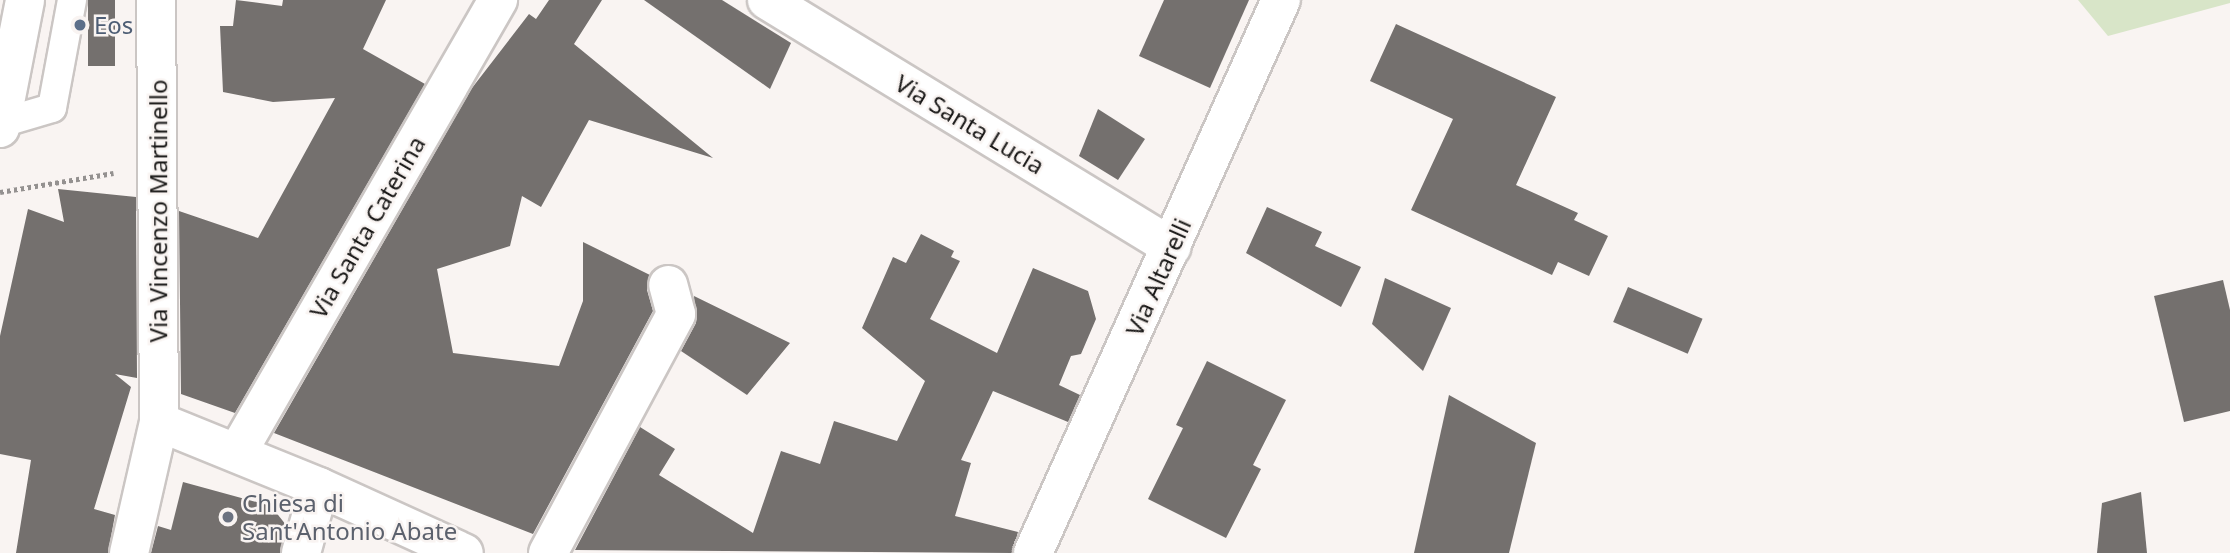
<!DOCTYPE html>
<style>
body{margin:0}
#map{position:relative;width:2230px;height:553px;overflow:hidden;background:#f9f4f2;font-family:"Noto Sans",sans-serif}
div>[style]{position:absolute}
.green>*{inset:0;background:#d8e5c8}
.building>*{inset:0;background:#74706e;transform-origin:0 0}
.path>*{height:4.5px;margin-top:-2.25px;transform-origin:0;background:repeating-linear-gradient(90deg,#949190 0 3.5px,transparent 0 7px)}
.roads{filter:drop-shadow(2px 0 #cbc6c4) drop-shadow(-2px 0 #cbc6c4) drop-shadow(0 2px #cbc6c4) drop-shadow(0 -2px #cbc6c4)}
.lane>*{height:28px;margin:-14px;padding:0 14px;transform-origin:14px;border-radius:14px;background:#fff}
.street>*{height:38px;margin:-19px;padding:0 19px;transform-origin:19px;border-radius:19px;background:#fff}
.secondary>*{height:38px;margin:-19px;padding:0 19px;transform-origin:19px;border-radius:19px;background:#fff}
.dots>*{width:19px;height:19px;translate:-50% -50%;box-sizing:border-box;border:4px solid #f9f4f2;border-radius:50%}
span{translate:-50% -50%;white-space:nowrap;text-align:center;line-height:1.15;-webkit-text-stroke:5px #f9f4f2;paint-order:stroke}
.service-label{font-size:24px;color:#4e5e75}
.left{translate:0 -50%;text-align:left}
.street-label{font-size:24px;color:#1a1918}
.worship-label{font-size:24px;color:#5b616d}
</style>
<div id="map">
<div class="green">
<div style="clip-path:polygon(2078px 0,2230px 0,2230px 3px,2108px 36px)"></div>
</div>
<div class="building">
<div style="left:88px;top:0;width:27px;height:66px"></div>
<div style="clip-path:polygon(236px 0,282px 6px,283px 0,386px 0,363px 49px,425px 84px,235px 413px,181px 394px,179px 211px,258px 238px,335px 98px,273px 102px,223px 92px,220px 26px,233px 26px)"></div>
<div style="clip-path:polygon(549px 0,602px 0,574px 44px,713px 158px,589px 120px,541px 207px,522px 196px,510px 246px,437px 269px,453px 353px,559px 366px,583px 301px,583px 242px,650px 275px,647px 290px,653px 311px,533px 534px,274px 433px,472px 88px,529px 14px,536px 19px)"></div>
<div style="clip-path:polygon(644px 0,722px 0,791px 43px,770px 89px)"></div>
<div style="clip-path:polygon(1164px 0,1249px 0,1210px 88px,1139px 56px)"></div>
<div style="clip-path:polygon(1396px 24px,1556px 97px,1516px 185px,1578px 213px,1574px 220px,1608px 236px,1589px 276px,1558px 262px,1552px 275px,1411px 210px,1453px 119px,1370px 81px)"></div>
<div style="clip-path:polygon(1098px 109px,1145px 139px,1118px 180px,1079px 156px)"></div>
<div style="clip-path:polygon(58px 189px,136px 197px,137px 378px,115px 374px,131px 387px,94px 509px,115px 515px,108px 553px,16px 553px,31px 460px,0 454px,0 336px,28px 209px,64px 222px)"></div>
<div style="clip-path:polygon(1267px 207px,1322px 232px,1315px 246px,1361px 267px,1341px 307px,1246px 253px)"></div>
<div style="clip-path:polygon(921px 234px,954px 251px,951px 257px,960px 261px,930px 319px,997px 353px,1033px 268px,1088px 291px,1096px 319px,1081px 354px,1071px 356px,1059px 385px,1080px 395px,1068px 422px,993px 391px,961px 460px,971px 463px,955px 516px,1018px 532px,1012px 553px,575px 550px,640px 427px,675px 449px,659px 475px,753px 533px,781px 451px,820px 464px,834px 421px,897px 441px,925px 381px,862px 328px,893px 257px,906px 263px)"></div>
<div style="clip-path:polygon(1385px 278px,1451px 308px,1423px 371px,1372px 324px)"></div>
<div style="clip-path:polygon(2223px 280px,2230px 310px,2230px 411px,2184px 422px,2154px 296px)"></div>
<div style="left:1628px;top:287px;width:81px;height:38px;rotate:23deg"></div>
<div style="clip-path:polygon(694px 296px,790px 343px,747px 395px,681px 351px,696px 323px)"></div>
<div style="clip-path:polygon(1207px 361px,1286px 400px,1253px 465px,1261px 469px,1226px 538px,1148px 499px,1183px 428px,1176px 425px)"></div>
<div style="clip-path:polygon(1449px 395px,1536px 443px,1509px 553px,1414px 553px)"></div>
<div style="clip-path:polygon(183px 482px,271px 506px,286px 525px,280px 553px,151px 553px,158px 526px,171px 530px)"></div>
<div style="clip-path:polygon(2141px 492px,2147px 553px,2097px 553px,2102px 503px)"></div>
</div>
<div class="path">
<div style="left:0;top:192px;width:115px;rotate:-9.5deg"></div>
</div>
<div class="roads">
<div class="lane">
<div style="left:1px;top:123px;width:53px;rotate:-16.4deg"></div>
<div style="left:52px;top:108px;width:110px;rotate:-79.5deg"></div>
</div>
<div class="street">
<div style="left:767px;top:0;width:474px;rotate:31.4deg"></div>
<div style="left:159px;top:422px;width:173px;rotate:22.1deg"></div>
<div style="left:319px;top:487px;width:159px;rotate:24.5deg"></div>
<div style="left:237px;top:453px;width:523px;rotate:-60.05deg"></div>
<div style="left:129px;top:553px;width:134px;rotate:-77.1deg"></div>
<div style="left:159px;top:422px;width:422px;rotate:-90.4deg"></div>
<div style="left:301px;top:553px;width:68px;rotate:-74.7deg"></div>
<div style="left:548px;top:553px;width:271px;rotate:-61.8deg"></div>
<div style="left:676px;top:314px;width:30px;rotate:-105deg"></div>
<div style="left:1033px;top:553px;width:606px;rotate:-65.85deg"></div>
</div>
<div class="secondary">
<div style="left:0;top:128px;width:130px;rotate:-78.9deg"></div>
</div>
</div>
<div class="dots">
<div style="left:80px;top:25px;background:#5c6f8a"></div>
<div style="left:228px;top:517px;background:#6b7280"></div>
</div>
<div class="service-label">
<span class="left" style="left:94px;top:25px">Eos</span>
</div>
<div class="street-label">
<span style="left:970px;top:124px;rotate:31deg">Via Santa Lucia</span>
<span style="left:158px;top:211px;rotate:-90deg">Via Vincenzo Martinello</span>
<span style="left:367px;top:227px;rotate:-60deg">Via Santa Caterina</span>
<span style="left:1158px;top:277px;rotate:-66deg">Via Altarelli</span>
</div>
<div class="worship-label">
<span class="left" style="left:242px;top:517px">Chiesa di<br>Sant'Antonio Abate</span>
</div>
</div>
